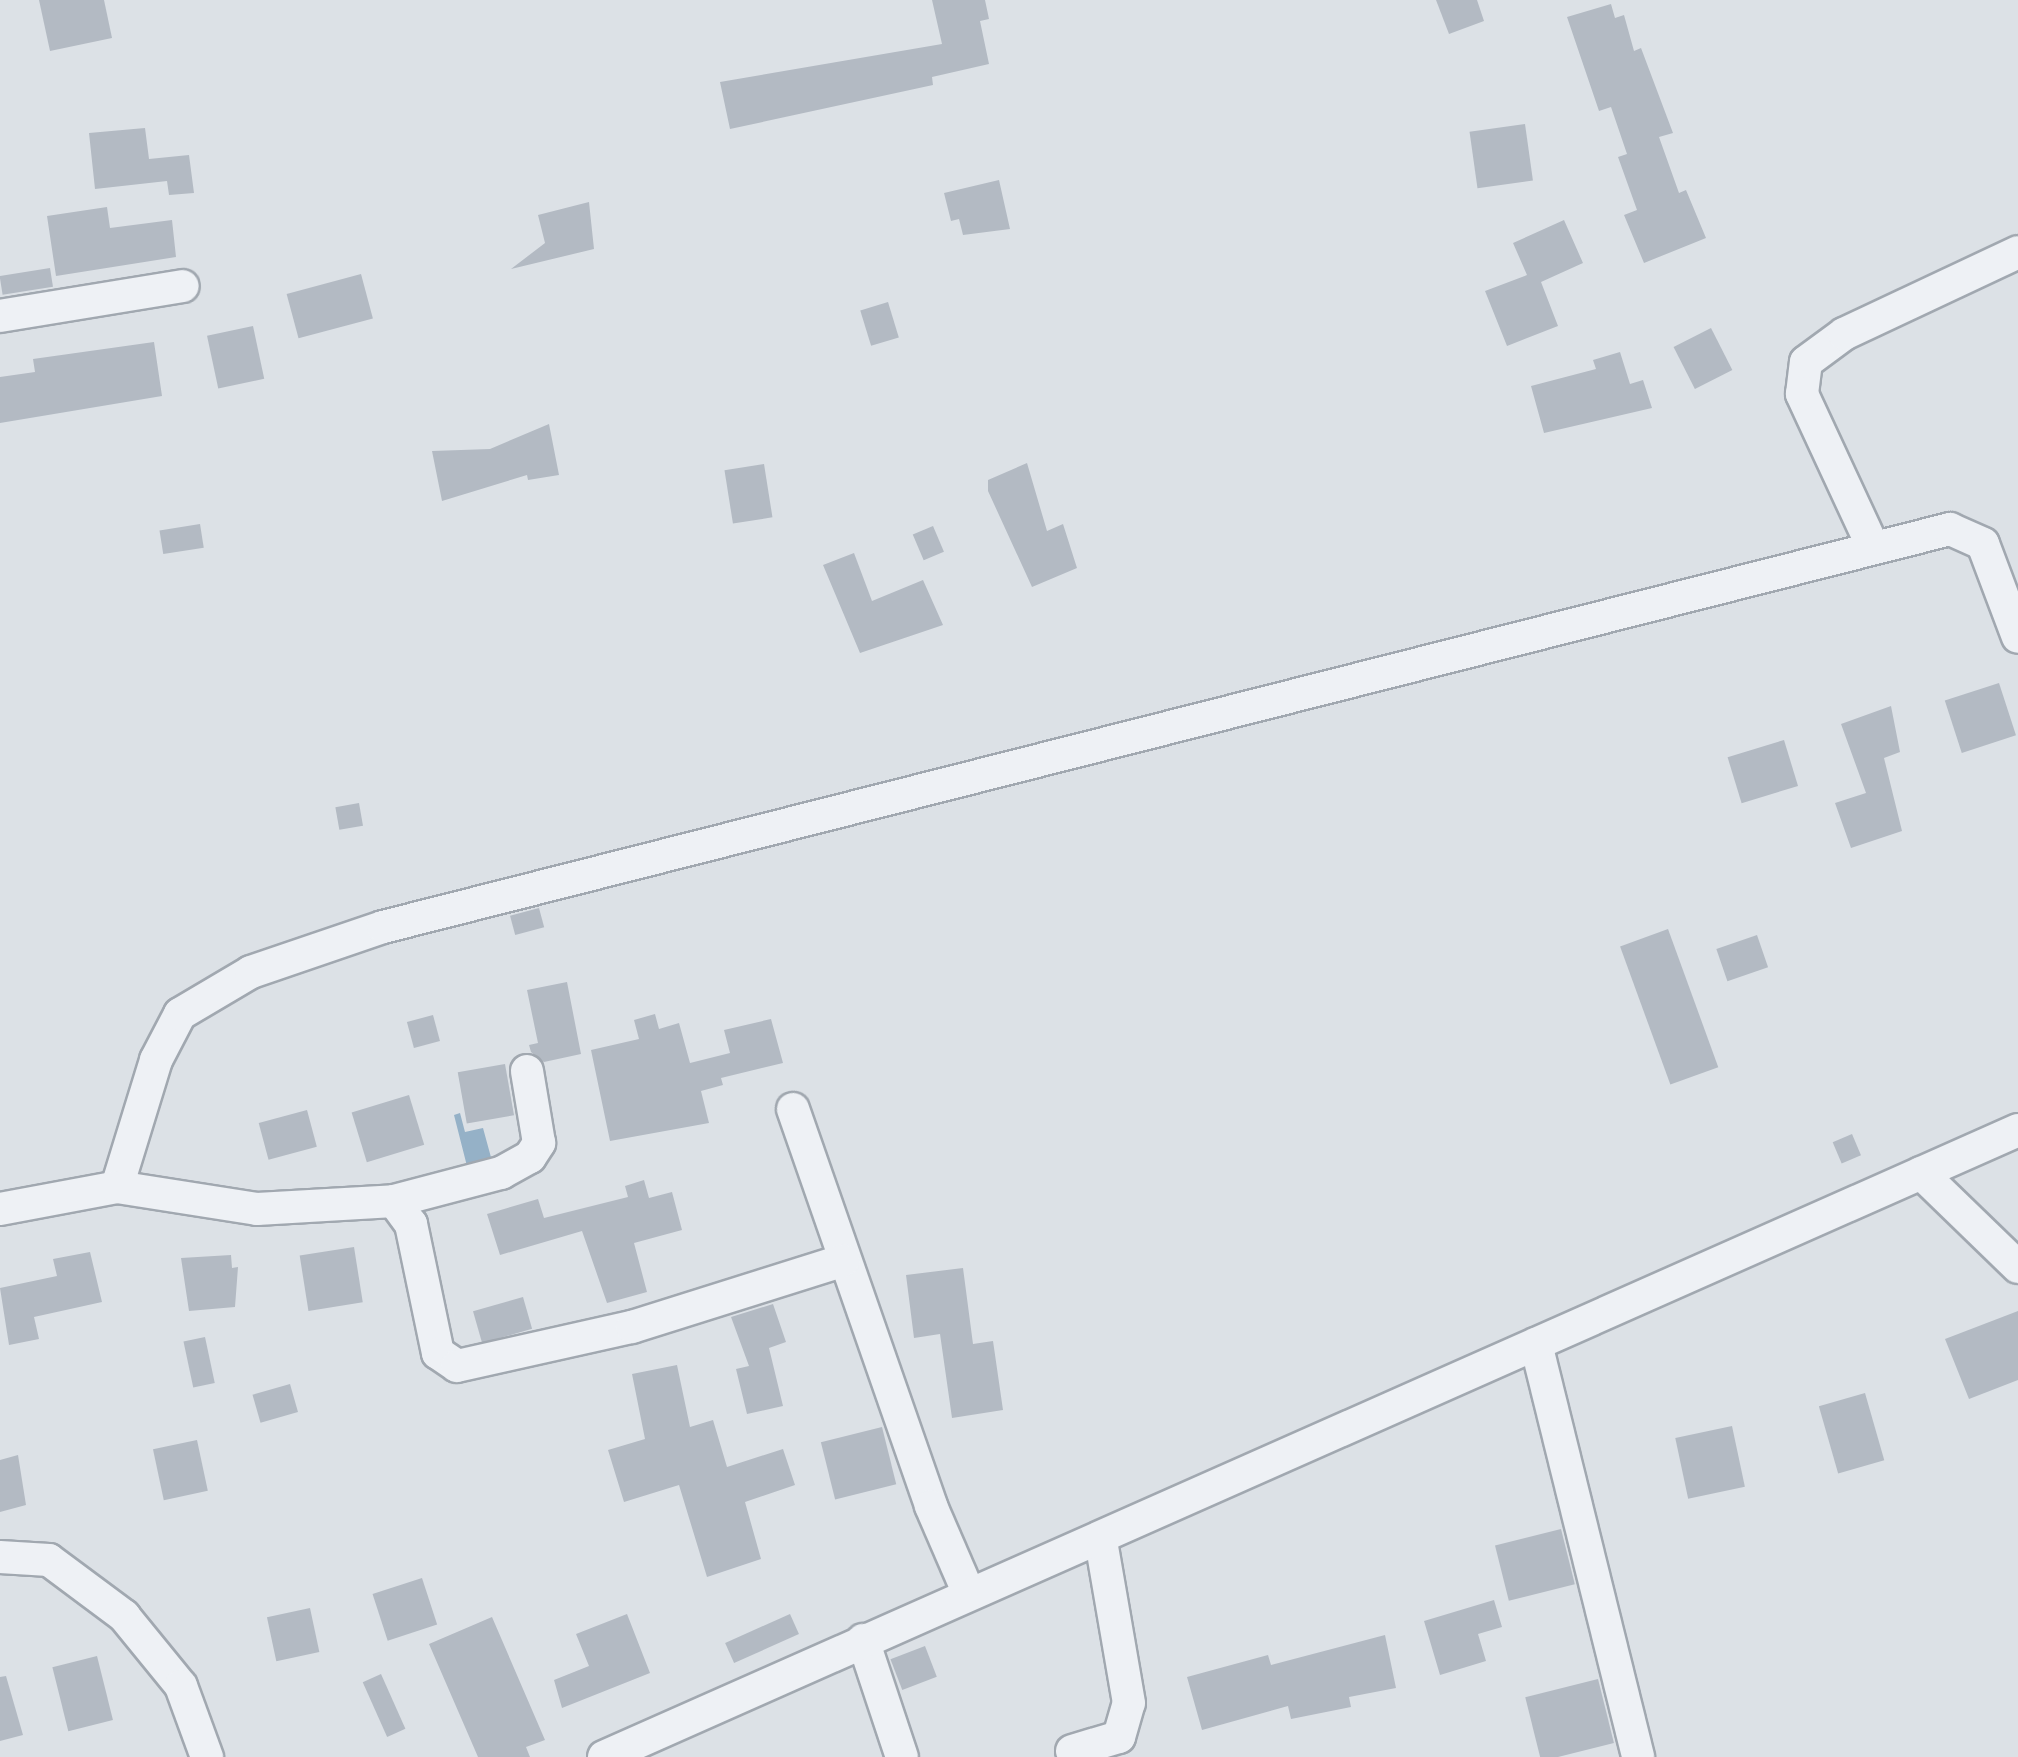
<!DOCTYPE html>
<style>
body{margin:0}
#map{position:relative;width:2018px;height:1757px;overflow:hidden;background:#dce1e6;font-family:"Titillium Web",sans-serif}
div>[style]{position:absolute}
.water>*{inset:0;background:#95b1c7}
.building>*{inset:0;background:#b3bac3;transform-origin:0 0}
.roads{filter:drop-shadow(2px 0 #a1a8b0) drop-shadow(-2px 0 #a1a8b0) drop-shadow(0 2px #a1a8b0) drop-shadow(0 -2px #a1a8b0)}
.minor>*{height:32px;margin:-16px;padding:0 16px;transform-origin:16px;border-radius:16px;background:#eef1f5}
span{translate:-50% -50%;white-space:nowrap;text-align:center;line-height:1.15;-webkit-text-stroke:8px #ebeff4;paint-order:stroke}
</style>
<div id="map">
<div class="water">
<div style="clip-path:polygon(460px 1113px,465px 1132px,483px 1128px,495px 1172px,470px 1178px,454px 1115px)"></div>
</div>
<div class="building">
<div style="clip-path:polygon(39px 0,104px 0,112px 38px,50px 51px)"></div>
<div style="clip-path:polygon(932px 0,985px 0,989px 19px,980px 21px,989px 64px,932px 77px,933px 85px,730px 129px,720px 82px,942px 44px)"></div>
<div style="clip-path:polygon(1436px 0,1477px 0,1484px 21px,1449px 34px)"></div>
<div style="clip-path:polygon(1611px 4px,1615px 18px,1624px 15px,1634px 51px,1641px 48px,1673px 133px,1659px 137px,1679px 193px,1686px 190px,1706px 238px,1644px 263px,1624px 215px,1637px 210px,1618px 157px,1627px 154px,1611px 107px,1599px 111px,1567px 17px)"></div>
<div style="left:1525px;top:124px;width:57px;height:56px;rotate:82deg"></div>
<div style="clip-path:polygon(145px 128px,149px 159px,189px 155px,194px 193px,169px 195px,167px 181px,95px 189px,89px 133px)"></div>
<div style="clip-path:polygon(999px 180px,1010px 229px,963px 235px,959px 219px,951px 221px,944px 193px)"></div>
<div style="clip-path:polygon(589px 202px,594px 249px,511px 269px,545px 243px,538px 215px)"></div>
<div style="clip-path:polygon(107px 207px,110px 228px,172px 220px,176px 257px,56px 276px,47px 216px)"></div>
<div style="clip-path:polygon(1564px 220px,1583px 263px,1541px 282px,1558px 326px,1507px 346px,1485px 291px,1527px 275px,1513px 243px)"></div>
<div style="left:50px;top:268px;width:19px;height:51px;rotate:81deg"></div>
<div style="left:361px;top:274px;width:46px;height:77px;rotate:75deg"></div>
<div style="left:888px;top:302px;width:37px;height:29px;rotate:73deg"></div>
<div style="left:253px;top:326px;width:54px;height:47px;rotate:78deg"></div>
<div style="left:1711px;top:328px;width:47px;height:42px;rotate:63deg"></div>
<div style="clip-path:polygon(154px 342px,162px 396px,0 423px,0 377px,35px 372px,33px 359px)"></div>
<div style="clip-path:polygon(1620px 352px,1630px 384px,1643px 380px,1652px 408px,1544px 433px,1531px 386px,1596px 369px,1593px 360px)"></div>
<div style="clip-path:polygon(549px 424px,559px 475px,528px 480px,527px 475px,442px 501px,432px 451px,490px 449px)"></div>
<div style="clip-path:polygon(1027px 463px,1047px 531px,1063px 524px,1077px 568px,1032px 587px,988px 491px,988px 480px)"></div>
<div style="left:764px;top:464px;width:54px;height:40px;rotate:81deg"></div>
<div style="left:200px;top:524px;width:24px;height:41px;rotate:81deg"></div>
<div style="left:933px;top:526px;width:28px;height:22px;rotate:67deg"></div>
<div style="clip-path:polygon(854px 553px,872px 601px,923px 580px,943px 625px,860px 653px,823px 565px)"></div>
<div style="left:1999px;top:683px;width:55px;height:57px;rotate:72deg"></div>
<div style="clip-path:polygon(1891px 706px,1900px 752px,1884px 758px,1902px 831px,1851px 848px,1835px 803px,1866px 793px,1841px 724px)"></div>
<div style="left:1784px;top:740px;width:48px;height:59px;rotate:73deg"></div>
<div style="left:359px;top:803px;width:23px;height:24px;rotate:80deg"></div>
<div style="left:539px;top:908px;width:20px;height:30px;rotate:75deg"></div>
<div style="left:1668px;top:929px;width:147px;height:51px;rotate:70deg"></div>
<div style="left:1757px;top:935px;width:34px;height:43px;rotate:71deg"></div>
<div style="clip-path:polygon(567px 982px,581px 1054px,544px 1062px,531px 1052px,529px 1045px,538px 1043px,527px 990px)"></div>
<div style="clip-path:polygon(655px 1014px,659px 1029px,679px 1023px,690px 1063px,730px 1053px,724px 1030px,771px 1019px,783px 1063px,721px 1078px,723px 1085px,701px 1091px,709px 1123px,610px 1141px,591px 1050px,639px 1039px,634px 1020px)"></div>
<div style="left:433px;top:1015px;width:27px;height:27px;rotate:75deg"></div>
<div style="left:505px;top:1064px;width:52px;height:48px;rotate:80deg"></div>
<div style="left:409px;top:1095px;width:52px;height:60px;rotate:73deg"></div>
<div style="left:307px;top:1110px;width:38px;height:50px;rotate:75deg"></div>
<div style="left:1852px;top:1134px;width:23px;height:21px;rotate:67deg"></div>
<div style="clip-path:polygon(644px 1180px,649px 1198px,672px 1192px,682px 1230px,634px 1243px,647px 1292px,607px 1303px,582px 1231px,500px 1255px,487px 1214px,538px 1199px,544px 1218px,628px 1197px,625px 1186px)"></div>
<div style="left:354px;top:1247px;width:56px;height:55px;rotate:81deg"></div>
<div style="clip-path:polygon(90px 1252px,102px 1302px,34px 1317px,39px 1339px,9px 1345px,0 1288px,57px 1276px,53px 1259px)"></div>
<div style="clip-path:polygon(231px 1255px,232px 1268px,238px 1267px,235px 1307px,189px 1311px,181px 1258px)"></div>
<div style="clip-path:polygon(963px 1268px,973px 1344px,993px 1341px,1003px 1410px,952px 1418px,940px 1334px,914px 1338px,906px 1275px)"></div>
<div style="left:523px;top:1297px;width:33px;height:52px;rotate:74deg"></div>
<div style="clip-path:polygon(773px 1304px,786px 1342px,769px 1348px,783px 1406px,747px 1414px,736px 1369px,749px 1366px,731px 1317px)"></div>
<div style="clip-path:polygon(2018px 1311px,2018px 1380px,1969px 1399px,1945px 1339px)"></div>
<div style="left:205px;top:1337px;width:47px;height:22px;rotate:78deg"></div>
<div style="clip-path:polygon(677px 1365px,690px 1427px,713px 1420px,727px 1467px,783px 1449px,795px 1485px,745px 1502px,761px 1559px,707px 1577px,679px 1485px,624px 1502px,608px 1450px,645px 1439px,632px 1374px)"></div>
<div style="left:290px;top:1384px;width:29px;height:39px;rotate:74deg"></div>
<div style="left:1865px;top:1393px;width:70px;height:48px;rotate:74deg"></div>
<div style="left:1732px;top:1426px;width:62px;height:58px;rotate:78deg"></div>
<div style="left:882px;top:1427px;width:59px;height:63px;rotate:76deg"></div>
<div style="left:197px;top:1440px;width:52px;height:45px;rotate:78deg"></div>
<div style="clip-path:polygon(18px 1455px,26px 1505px,0 1512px,0 1460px)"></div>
<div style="left:1561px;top:1529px;width:57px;height:68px;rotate:76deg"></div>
<div style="left:422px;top:1578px;width:49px;height:52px;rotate:72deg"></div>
<div style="clip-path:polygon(1494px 1600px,1502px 1627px,1478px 1634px,1486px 1661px,1440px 1675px,1424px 1621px)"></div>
<div style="left:310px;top:1608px;width:45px;height:44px;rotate:78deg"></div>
<div style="clip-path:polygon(627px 1614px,650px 1673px,562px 1708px,554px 1680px,589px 1666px,576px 1634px)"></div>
<div style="left:790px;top:1614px;width:22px;height:71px;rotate:66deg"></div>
<div style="clip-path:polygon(492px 1617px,545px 1740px,526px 1747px,530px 1757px,478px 1757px,429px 1644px)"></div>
<div style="clip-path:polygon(1385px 1635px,1396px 1688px,1349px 1697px,1351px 1707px,1291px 1719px,1288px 1706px,1202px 1730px,1187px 1677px,1268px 1655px,1271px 1665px)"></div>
<div style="left:925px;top:1646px;width:33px;height:37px;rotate:69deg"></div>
<div style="left:97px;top:1656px;width:66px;height:46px;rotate:76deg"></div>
<div style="left:381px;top:1674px;width:60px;height:20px;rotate:66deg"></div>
<div style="clip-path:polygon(6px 1676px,23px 1735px,0 1741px,0 1677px)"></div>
<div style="left:1598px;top:1679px;width:66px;height:75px;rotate:76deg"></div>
</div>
<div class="roads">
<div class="minor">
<div style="left:0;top:316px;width:185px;rotate:-9.3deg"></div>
<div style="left:1873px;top:547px;width:169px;rotate:-114.9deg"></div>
<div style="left:1802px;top:394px;width:32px;rotate:-83deg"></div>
<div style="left:1806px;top:362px;width:47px;rotate:-36.4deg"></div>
<div style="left:1844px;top:334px;width:192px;rotate:-25.2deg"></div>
<div style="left:793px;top:1109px;width:420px;rotate:70.8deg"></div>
<div style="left:931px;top:1506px;width:96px;rotate:66.6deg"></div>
<div style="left:1921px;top:1173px;width:135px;rotate:44.1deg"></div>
<div style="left:117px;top:1187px;width:133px;rotate:-72.9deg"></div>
<div style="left:156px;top:1060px;width:52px;rotate:-62.4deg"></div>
<div style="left:180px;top:1014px;width:82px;rotate:-30.6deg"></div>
<div style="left:251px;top:972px;width:139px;rotate:-18.8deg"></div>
<div style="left:383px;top:927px;width:1617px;rotate:-14.25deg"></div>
<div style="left:1950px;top:529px;width:36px;rotate:24deg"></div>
<div style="left:1983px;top:544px;width:99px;rotate:69.4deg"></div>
<div style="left:394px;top:1201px;width:111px;rotate:-14.7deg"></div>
<div style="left:501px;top:1173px;width:33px;rotate:-29deg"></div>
<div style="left:530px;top:1157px;width:17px;rotate:-57deg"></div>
<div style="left:539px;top:1143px;width:73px;rotate:-99.5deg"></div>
<div style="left:0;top:1209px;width:119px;rotate:-10.6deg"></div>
<div style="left:117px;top:1187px;width:142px;rotate:8.9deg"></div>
<div style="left:257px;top:1209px;width:137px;rotate:-3.3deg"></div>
<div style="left:394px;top:1201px;width:29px;rotate:54deg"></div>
<div style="left:411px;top:1224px;width:132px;rotate:78.2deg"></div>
<div style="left:438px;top:1353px;width:23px;rotate:34deg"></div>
<div style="left:457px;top:1366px;width:179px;rotate:-12.6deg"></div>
<div style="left:632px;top:1327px;width:222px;rotate:-17.5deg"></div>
<div style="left:1536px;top:1344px;width:425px;rotate:76.1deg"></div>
<div style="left:0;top:1557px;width:49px;rotate:3.5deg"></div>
<div style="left:49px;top:1560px;width:94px;rotate:36.7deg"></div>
<div style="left:124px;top:1616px;width:90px;rotate:50.8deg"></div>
<div style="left:181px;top:1686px;width:76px;rotate:69.9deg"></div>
<div style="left:863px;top:1640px;width:123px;rotate:71.6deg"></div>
<div style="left:1072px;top:1751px;width:49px;rotate:-16.6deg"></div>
<div style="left:1119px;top:1737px;width:35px;rotate:-74deg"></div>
<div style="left:1129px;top:1703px;width:164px;rotate:-99.8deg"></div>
<div style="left:604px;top:1757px;width:1547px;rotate:-23.91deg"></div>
</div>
</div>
</div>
